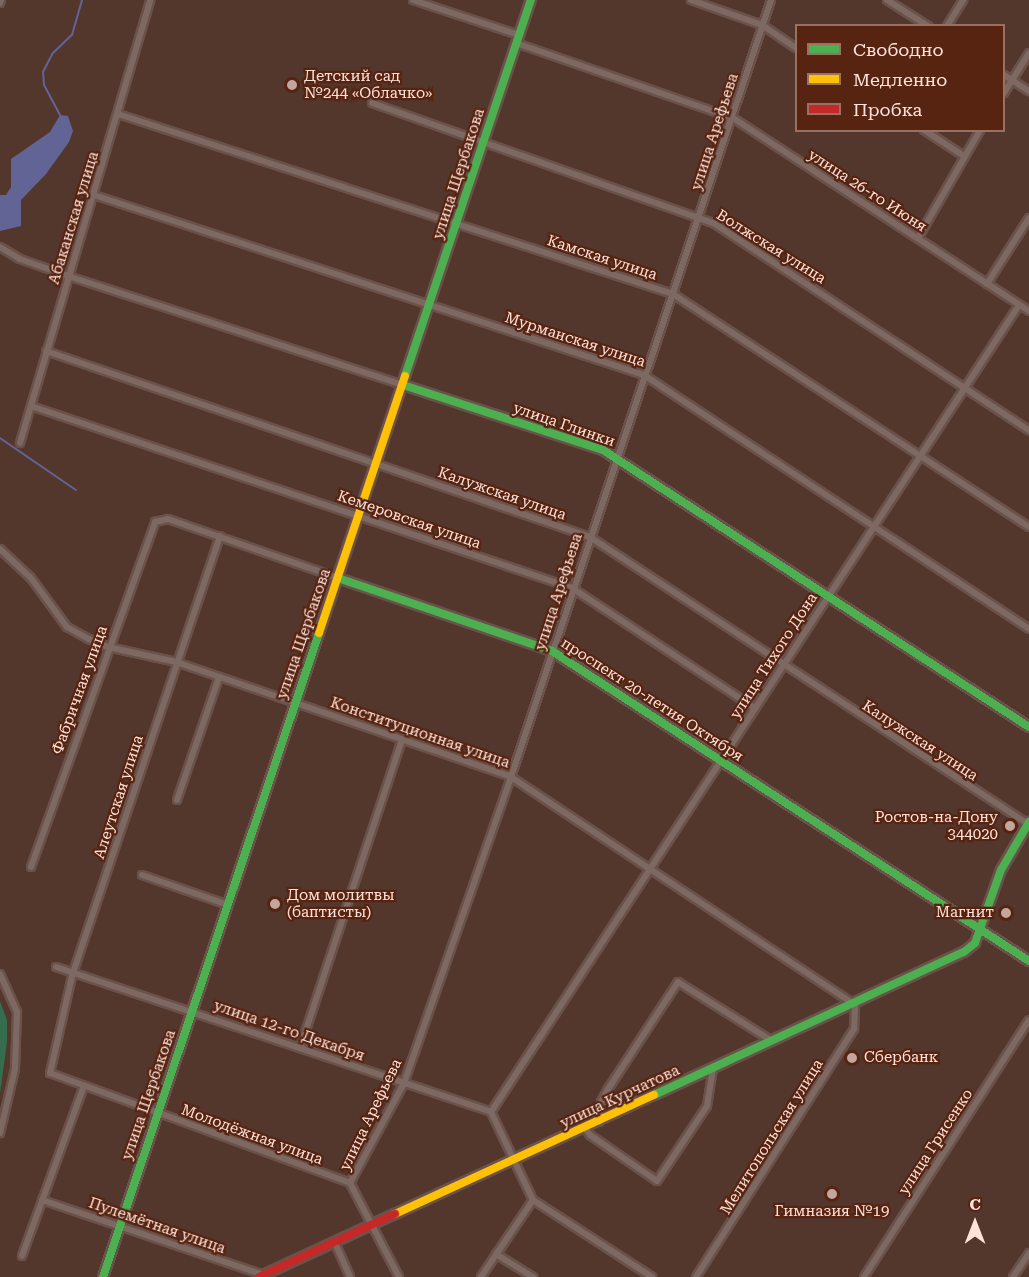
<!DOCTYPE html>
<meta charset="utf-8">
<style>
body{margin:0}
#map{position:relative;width:1029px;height:1277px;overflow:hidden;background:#53362c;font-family:"Roboto Serif",serif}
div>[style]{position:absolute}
.forest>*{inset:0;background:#356d4e}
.water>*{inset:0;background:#626496}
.stream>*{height:2px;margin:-1px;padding:0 1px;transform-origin:1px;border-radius:1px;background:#626496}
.roads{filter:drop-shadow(2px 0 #6a524a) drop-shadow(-2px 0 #6a524a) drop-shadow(0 2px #6a524a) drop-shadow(0 -2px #6a524a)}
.street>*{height:6px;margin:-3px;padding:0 3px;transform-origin:3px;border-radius:3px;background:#7e6962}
.fast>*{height:8px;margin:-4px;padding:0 4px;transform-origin:4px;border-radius:4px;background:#4caf50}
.slow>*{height:8px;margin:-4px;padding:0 4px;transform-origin:4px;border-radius:4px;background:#ffc107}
.jam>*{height:8px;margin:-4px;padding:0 4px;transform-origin:4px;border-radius:4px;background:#c62828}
.dots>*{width:16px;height:16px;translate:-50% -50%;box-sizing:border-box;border:3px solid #572412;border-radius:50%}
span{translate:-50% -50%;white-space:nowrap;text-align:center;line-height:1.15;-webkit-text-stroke:4.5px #572412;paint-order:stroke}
.poi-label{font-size:15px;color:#ffe3db}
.left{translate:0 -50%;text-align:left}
.right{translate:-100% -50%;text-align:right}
.street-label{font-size:15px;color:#ffe3db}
.legend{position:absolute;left:795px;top:24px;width:210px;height:108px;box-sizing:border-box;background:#572412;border:2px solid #9a7062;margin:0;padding:8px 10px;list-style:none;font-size:18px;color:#ffe3db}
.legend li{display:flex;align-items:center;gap:12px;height:30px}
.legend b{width:30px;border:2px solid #9a7062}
.north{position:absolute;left:945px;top:1193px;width:60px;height:60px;-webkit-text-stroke:4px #572412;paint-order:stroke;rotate:0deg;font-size:16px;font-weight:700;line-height:24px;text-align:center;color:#ffe3db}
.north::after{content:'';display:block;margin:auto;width:21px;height:27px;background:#ffe3db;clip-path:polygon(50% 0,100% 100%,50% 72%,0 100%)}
</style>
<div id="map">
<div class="forest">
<div style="clip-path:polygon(0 1001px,7px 1020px,7px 1042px,0 1094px)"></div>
</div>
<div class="water">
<div style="clip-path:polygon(60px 115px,68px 116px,73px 131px,69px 142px,46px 174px,21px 200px,21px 226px,0 231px,0 195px,6px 195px,11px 187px,11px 159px,50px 132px)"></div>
</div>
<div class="stream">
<div style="left:60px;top:115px;width:34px;rotate:-118deg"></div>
<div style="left:44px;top:85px;width:13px;rotate:-94deg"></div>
<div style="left:43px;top:72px;width:20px;rotate:-63deg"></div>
<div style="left:52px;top:54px;width:28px;rotate:-44deg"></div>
<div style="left:72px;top:35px;width:36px;rotate:-74deg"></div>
<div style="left:0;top:438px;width:92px;rotate:34.4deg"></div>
</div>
<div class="roads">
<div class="street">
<div style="left:413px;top:0;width:112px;rotate:18.3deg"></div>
<div style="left:691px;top:0;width:75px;rotate:19.4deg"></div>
<div style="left:762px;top:25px;width:41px;rotate:34.1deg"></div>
<div style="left:887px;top:0;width:49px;rotate:32.4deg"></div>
<div style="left:0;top:3px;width:3px;rotate:-72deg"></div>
<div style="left:947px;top:26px;width:31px;rotate:-58deg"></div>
<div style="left:516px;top:43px;width:230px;rotate:19.1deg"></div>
<div style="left:733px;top:118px;width:353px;rotate:33.1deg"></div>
<div style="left:1004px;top:75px;width:30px;rotate:33deg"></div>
<div style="left:1004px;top:93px;width:47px;rotate:-58deg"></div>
<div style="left:372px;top:103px;width:364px;rotate:19.4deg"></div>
<div style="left:715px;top:224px;width:376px;rotate:33.3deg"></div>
<div style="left:118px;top:114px;width:583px;rotate:17.97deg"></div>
<div style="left:673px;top:294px;width:425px;rotate:33.2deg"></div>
<div style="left:924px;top:130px;width:48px;rotate:33deg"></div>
<div style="left:94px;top:195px;width:579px;rotate:18.12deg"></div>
<div style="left:644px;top:375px;width:461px;rotate:33.4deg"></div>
<div style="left:918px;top:238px;width:125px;rotate:-60.1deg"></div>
<div style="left:0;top:247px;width:23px;rotate:31deg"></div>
<div style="left:20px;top:259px;width:51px;rotate:19.5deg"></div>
<div style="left:68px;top:276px;width:352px;rotate:18deg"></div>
<div style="left:987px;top:284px;width:78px;rotate:-57.5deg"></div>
<div style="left:46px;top:351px;width:575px;rotate:18.88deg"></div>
<div style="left:590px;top:537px;width:524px;rotate:33.23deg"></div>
<div style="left:31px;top:406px;width:571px;rotate:18.59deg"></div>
<div style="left:572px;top:588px;width:219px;rotate:33.3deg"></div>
<div style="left:20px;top:443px;width:462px;rotate:-73.6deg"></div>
<div style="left:220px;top:536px;width:460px;rotate:108.6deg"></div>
<div style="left:73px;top:972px;width:104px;rotate:102.8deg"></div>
<div style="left:50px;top:1073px;width:320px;rotate:20.1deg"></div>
<div style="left:350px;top:1183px;width:106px;rotate:62.5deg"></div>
<div style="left:0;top:549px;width:42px;rotate:43.1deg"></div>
<div style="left:31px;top:578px;width:61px;rotate:53.7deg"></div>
<div style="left:67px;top:627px;width:25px;rotate:29deg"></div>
<div style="left:89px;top:639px;width:21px;rotate:23deg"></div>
<div style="left:108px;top:647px;width:70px;rotate:12.4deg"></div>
<div style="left:176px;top:662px;width:354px;rotate:18.9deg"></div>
<div style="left:511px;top:777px;width:413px;rotate:33.5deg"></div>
<div style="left:855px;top:1005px;width:24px;rotate:92deg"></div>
<div style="left:854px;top:1029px;width:294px;rotate:122.5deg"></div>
<div style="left:177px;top:800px;width:130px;rotate:-71.1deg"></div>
<div style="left:31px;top:867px;width:367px;rotate:-70.2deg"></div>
<div style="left:155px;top:522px;width:13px;rotate:-13deg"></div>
<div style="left:168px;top:519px;width:180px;rotate:19.1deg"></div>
<div style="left:142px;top:875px;width:91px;rotate:19.2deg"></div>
<div style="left:56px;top:967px;width:459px;rotate:18.4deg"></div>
<div style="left:491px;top:1112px;width:98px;rotate:64.5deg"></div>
<div style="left:533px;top:1200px;width:142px;rotate:32.9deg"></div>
<div style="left:0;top:974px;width:42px;rotate:65.9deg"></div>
<div style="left:17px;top:1012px;width:57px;rotate:92deg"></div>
<div style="left:15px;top:1069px;width:66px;rotate:103.2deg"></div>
<div style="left:300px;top:1048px;width:324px;rotate:-71.7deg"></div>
<div style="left:491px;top:1112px;width:964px;rotate:-56.8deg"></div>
<div style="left:599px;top:1122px;width:20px;rotate:-84deg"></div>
<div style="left:601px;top:1102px;width:15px;rotate:-62deg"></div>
<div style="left:608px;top:1089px;width:128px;rotate:-56.8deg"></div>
<div style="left:678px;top:982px;width:111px;rotate:32.1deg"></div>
<div style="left:585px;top:1128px;width:9px;rotate:54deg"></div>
<div style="left:590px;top:1135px;width:81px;rotate:34.5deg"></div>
<div style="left:657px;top:1181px;width:90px;rotate:-56.3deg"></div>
<div style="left:707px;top:1106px;width:37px;rotate:-81deg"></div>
<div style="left:350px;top:1183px;width:114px;rotate:-61.6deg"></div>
<div style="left:404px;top:1083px;width:324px;rotate:-70.7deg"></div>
<div style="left:511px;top:777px;width:819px;rotate:-71.5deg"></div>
<div style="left:42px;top:1200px;width:233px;rotate:18.7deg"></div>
<div style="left:335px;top:1243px;width:37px;rotate:66deg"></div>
<div style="left:496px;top:1254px;width:44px;rotate:31.9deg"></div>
<div style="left:22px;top:1256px;width:179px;rotate:-70deg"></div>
<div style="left:481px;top:1277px;width:93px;rotate:-56deg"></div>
<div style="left:864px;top:1277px;width:305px;rotate:-57.3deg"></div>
<div style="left:1013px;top:1277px;width:29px;rotate:-56deg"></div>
</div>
<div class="fast">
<div style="left:405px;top:376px;width:397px;rotate:-71.5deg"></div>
<div style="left:403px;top:385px;width:210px;rotate:18deg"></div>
<div style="left:603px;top:450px;width:508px;rotate:33.03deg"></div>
<div style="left:338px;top:578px;width:226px;rotate:18.8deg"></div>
<div style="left:552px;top:651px;width:569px;rotate:33.02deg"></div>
<div style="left:654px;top:1095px;width:341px;rotate:-24.8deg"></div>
<div style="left:964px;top:952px;width:14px;rotate:-39deg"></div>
<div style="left:975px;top:943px;width:77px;rotate:-70.4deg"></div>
<div style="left:1001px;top:870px;width:56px;rotate:-59.7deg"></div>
<div style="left:103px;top:1277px;width:679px;rotate:-71.46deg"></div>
</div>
<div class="slow">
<div style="left:319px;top:633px;width:271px;rotate:-71.5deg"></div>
<div style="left:395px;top:1214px;width:285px;rotate:-24.7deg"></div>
</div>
<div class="jam">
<div style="left:259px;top:1277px;width:150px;rotate:-24.9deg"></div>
</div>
</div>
<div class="dots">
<div style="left:292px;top:85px;background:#c3a69e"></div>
<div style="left:1010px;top:826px;background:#c3a69e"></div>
<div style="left:275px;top:904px;background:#c3a69e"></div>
<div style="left:1006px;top:913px;background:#c3a69e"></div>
<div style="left:852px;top:1058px;background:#c3a69e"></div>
<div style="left:832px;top:1194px;background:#c3a69e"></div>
</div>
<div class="poi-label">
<span class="left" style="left:304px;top:85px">Детский сад<br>№244 «Облачко»</span>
<span class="right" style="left:998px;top:826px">Ростов-на-Дону<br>344020</span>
<span class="left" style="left:287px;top:904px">Дом молитвы<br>(баптисты)</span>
<span class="right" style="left:994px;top:913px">Магнит</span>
<span class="left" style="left:864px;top:1058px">Сбербанк</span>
<span style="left:832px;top:1212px">Гимназия №19</span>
</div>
<div class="street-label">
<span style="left:715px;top:132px;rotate:-72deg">улица Арефьева</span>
<span style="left:459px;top:174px;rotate:-72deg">улица Щербакова</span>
<span style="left:867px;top:191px;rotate:33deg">улица 26-го Июня</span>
<span style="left:74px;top:218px;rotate:-73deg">Абаканская улица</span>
<span style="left:771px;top:247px;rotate:32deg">Волжская улица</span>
<span style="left:602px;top:258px;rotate:18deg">Камская улица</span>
<span style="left:575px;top:340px;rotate:18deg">Мурманская улица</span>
<span style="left:564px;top:425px;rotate:19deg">улица Глинки</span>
<span style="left:502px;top:494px;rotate:19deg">Калужская улица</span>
<span style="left:409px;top:520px;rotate:19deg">Кемеровская улица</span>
<span style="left:559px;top:592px;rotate:-72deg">улица Арефьева</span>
<span style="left:304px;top:634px;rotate:-71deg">улица Щербакова</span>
<span style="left:774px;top:656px;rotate:-57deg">улица Тихого Дона</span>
<span style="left:80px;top:690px;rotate:-70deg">Фабричная улица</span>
<span style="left:652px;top:700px;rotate:33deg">проспект 20-летия Октября</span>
<span style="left:420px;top:733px;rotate:19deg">Конституционная улица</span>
<span style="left:920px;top:741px;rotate:33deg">Калужская улица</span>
<span style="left:119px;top:797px;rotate:-72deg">Алеутская улица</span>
<span style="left:289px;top:1031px;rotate:19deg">улица 12-го Декабря</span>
<span style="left:149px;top:1095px;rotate:-71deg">улица Щербакова</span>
<span style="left:620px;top:1097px;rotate:-25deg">улица Курчатова</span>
<span style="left:371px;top:1115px;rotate:-64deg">улица Арефьева</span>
<span style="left:252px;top:1135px;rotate:20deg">Молодёжная улица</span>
<span style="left:772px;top:1137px;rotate:-58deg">Мелитопольская улица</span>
<span style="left:936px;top:1142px;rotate:-57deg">улица Грисенко</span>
<span style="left:157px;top:1226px;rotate:19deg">Пулемётная улица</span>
</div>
<ul class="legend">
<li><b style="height:8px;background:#4caf50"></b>Свободно</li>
<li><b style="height:8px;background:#ffc107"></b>Медленно</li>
<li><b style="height:8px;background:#c62828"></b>Пробка</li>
</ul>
<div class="north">С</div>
</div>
